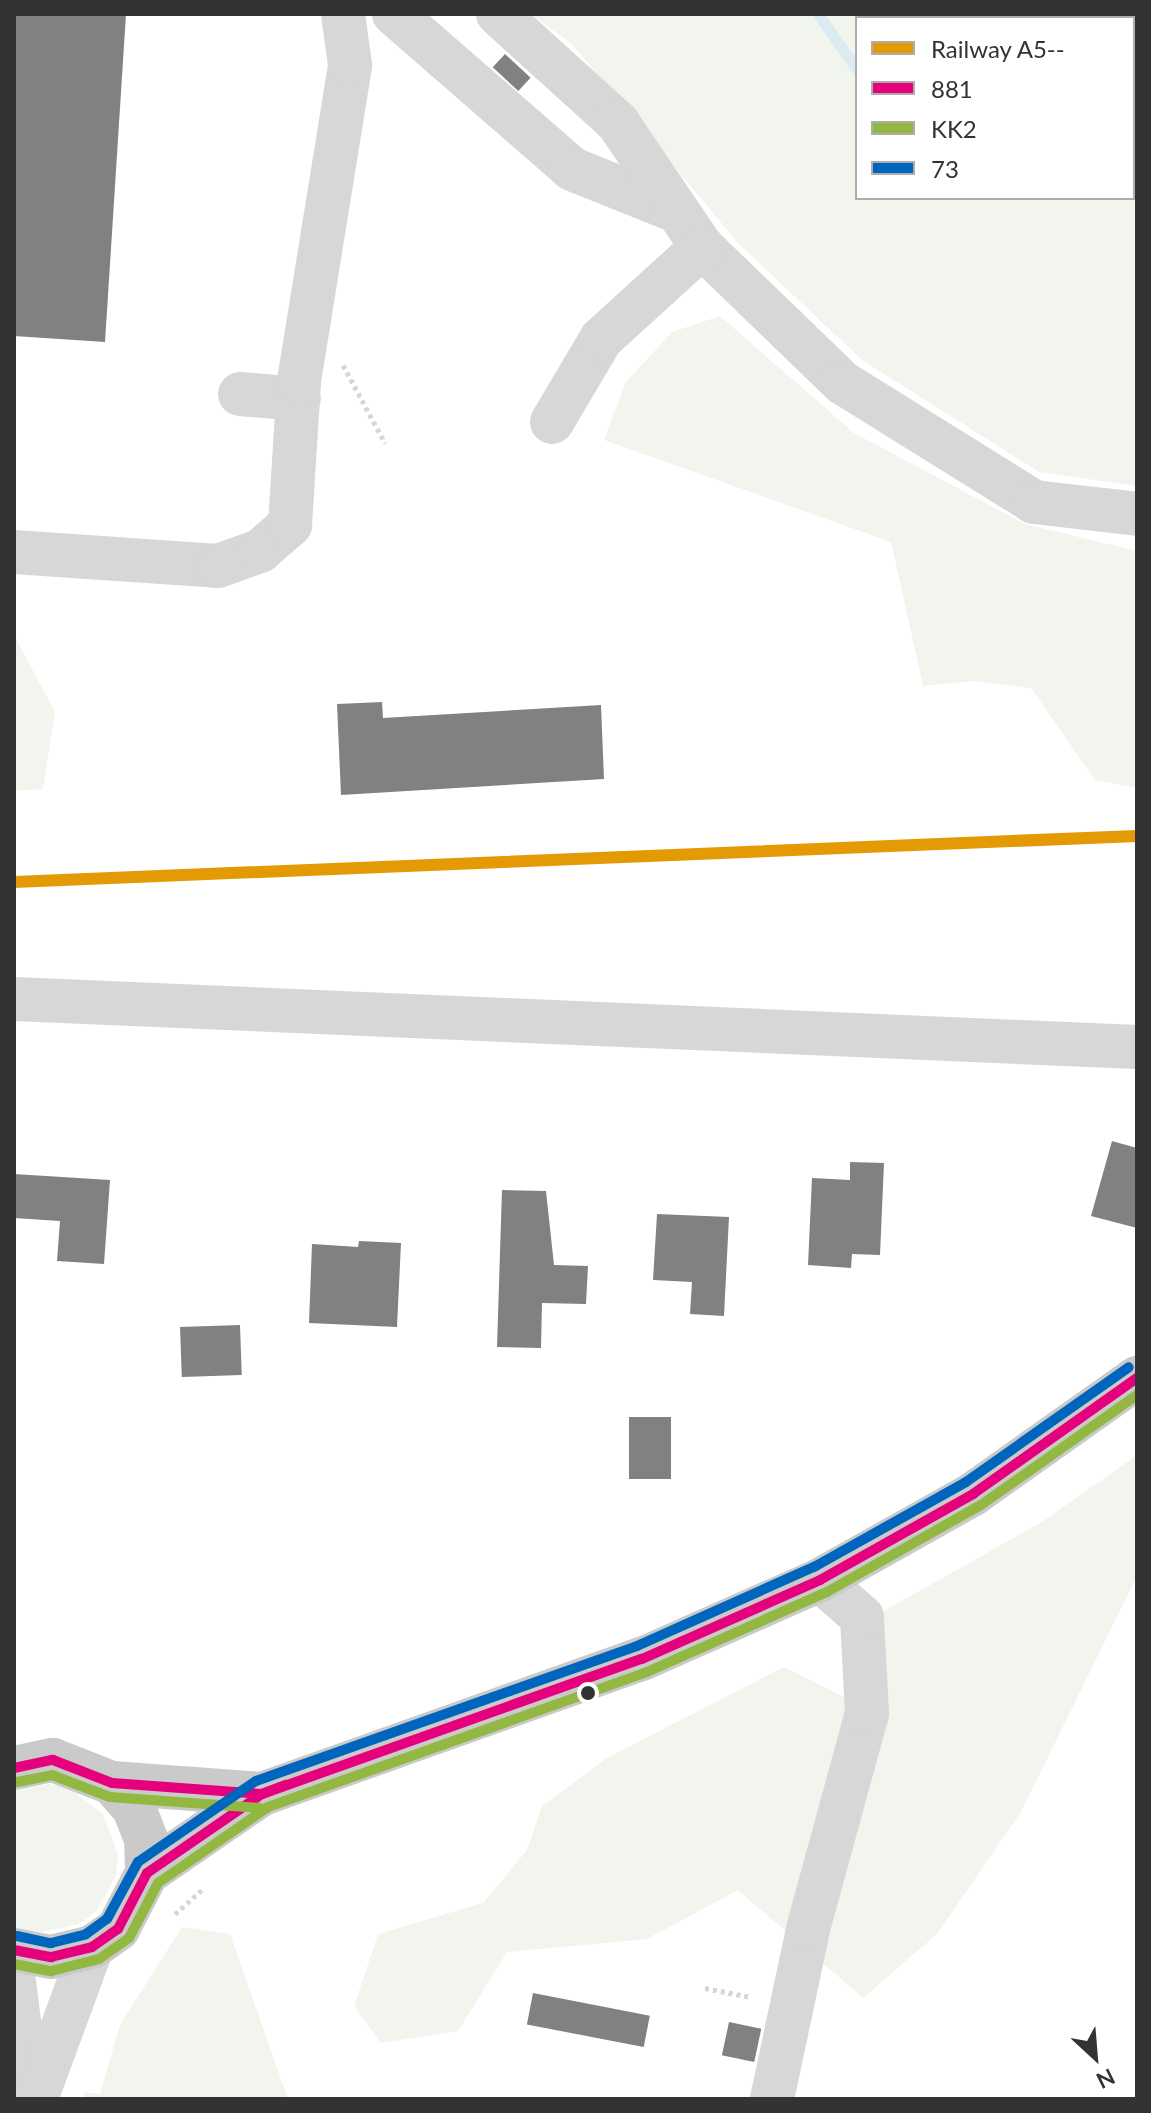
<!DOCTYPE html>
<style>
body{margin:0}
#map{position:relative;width:1151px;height:2113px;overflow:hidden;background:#fff;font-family:Lato,sans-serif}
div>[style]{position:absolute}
.green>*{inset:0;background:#f2f5ed}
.stream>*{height:11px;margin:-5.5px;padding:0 5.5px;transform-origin:5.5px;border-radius:5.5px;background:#dbebf1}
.building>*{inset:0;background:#818181;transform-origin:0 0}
.path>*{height:5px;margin-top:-2.5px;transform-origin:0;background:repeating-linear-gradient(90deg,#d6d6d6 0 4px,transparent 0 8px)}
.minor>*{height:44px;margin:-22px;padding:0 22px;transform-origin:22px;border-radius:22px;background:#d7d7d7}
.major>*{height:44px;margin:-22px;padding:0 22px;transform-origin:22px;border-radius:22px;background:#cacaca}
.bus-1>*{height:10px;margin:-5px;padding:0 5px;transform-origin:5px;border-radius:5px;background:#e5007d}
.bus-2>*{height:10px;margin:-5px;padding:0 5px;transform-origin:5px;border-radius:5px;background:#92b841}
.bus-3>*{height:10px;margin:-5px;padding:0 5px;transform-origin:5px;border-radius:5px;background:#0065bd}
.rail-1>*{height:12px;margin:-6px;padding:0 6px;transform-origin:6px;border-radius:6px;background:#e39a05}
.dots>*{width:22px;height:22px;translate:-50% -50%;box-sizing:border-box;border:4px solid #fff;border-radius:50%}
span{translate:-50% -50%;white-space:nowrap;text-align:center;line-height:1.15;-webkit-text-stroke:8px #fff;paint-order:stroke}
.frame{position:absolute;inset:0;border:16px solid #333;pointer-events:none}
.legend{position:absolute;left:855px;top:16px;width:280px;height:184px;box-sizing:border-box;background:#fff;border:2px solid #adadad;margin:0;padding:10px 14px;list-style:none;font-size:24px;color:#333}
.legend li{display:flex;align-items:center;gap:16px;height:40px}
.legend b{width:40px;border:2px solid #adadad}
.north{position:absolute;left:1055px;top:2017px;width:80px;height:80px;-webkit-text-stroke:6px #fff;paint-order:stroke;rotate:154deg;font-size:22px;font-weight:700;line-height:32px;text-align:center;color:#333}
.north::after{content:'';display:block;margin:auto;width:28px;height:36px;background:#333;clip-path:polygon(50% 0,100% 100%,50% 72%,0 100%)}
</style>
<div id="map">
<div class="green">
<div style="clip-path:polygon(evenodd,531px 14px,1137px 14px,1137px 486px,1039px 472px,862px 360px,738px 243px,572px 44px,531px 14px,857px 18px,1133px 18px,1133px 198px,857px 198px,857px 18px)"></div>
<div style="clip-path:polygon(720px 316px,854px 433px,1025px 524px,1137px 551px,1137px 788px,1095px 780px,1031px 688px,974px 681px,923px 686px,891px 542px,604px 440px,626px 382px,672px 332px)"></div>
<div style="clip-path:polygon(14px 635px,55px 712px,43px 789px,14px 791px)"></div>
<div style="clip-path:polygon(1137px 1455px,1137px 1576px,1021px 1812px,937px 1934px,863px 1998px,738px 1890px,647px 1939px,507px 1952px,458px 2031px,381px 2043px,354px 2006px,378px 1934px,483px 1903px,527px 1850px,542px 1806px,607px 1758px,784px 1667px,852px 1701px,866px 1621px,1042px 1522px)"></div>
<div style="clip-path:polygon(49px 1784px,70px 1789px,103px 1814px,118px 1854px,116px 1875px,96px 1912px,79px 1924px,38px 1933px,14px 1927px,14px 1791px)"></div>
<div style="clip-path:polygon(182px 1927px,230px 1934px,288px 2099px,84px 2099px,84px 2092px,100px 2094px,120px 2025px)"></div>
</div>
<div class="stream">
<div style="left:818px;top:14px;width:68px;rotate:55.1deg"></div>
<div style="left:1133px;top:176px;width:4px"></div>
</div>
<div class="building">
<div style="clip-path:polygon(14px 14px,126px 14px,105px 342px,14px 336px)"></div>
<div style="left:505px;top:54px;width:35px;height:18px;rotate:43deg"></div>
<div style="clip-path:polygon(382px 702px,383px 718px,601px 705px,604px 779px,341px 795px,337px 704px)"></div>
<div style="clip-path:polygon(1112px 1141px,1137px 1148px,1137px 1228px,1091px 1216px)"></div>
<div style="clip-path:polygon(850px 1162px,884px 1163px,880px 1255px,852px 1254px,851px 1268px,808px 1265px,812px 1178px,850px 1180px)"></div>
<div style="clip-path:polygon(14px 1174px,110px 1180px,104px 1264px,57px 1261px,60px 1221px,14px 1218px)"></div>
<div style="clip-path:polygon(502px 1190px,546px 1191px,554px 1265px,588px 1266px,586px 1304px,542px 1303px,541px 1348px,497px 1347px)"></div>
<div style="clip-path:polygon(657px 1214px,729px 1217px,724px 1316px,690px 1314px,692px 1282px,653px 1280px)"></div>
<div style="clip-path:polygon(359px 1241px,401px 1243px,397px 1327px,309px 1323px,312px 1244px,358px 1247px)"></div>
<div style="left:240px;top:1325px;width:50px;height:60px;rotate:88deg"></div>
<div style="left:629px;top:1417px;width:42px;height:62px"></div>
<div style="left:533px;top:1993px;width:119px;height:32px;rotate:11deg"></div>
<div style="left:729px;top:2022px;width:33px;height:34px;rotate:12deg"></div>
</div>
<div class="path">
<div style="left:343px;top:365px;width:89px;rotate:61.7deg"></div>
<div style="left:175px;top:1914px;width:40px;rotate:-42deg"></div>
<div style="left:705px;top:1988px;width:47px;rotate:11.1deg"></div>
</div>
<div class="minor">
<div style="left:394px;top:14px;width:236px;rotate:41deg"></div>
<div style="left:572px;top:169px;width:105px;rotate:21.9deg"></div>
<div style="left:498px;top:14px;width:162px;rotate:42.2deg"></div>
<div style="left:618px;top:123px;width:150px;rotate:55.9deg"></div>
<div style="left:702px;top:247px;width:196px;rotate:44deg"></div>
<div style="left:843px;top:383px;width:225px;rotate:31.9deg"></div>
<div style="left:1034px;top:502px;width:104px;rotate:6.6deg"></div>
<div style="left:240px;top:394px;width:59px;rotate:4.8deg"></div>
<div style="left:552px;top:422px;width:96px;rotate:-59.4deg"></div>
<div style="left:601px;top:339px;width:137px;rotate:-42.3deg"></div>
<div style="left:14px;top:552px;width:204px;rotate:3.9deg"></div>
<div style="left:218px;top:566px;width:45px;rotate:-19.7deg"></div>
<div style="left:260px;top:551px;width:40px;rotate:-41deg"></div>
<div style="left:290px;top:525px;width:144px;rotate:-86.4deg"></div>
<div style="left:299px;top:381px;width:320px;rotate:-80.8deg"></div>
<div style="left:350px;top:65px;width:51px;rotate:-97.8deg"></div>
<div style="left:14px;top:999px;width:1124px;rotate:2.45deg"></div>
<div style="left:14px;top:1982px;width:118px;rotate:82.7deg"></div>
<div style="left:36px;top:2099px;width:162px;rotate:-69.8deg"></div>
<div style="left:772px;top:2099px;width:174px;rotate:-78deg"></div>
<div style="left:808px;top:1929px;width:223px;rotate:-74.7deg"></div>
<div style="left:867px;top:1714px;width:97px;rotate:-93deg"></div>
<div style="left:862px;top:1617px;width:56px;rotate:-138.6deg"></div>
</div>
<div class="major">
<div style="left:14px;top:1768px;width:40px;rotate:-12deg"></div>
<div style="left:53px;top:1760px;width:63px;rotate:21.3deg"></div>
<div style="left:112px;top:1783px;width:33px;rotate:49deg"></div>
<div style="left:134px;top:1808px;width:34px;rotate:69deg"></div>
<div style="left:146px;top:1840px;width:33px;rotate:88deg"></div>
<div style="left:147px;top:1873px;width:63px;rotate:117.4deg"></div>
<div style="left:118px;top:1929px;width:32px;rotate:145deg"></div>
<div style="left:92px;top:1947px;width:42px;rotate:166.3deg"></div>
<div style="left:51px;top:1957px;width:38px;rotate:-169deg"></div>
<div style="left:112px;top:1783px;width:150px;rotate:4.2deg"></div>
<div style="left:147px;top:1873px;width:140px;rotate:-34.5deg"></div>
<div style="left:262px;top:1794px;width:403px;rotate:-19.6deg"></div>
<div style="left:642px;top:1659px;width:195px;rotate:-23.9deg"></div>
<div style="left:820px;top:1580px;width:176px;rotate:-29.3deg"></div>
<div style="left:973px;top:1494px;width:201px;rotate:-35.3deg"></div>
</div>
<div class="bus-1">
<div style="left:14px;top:1768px;width:40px;rotate:-12deg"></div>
<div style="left:53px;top:1760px;width:63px;rotate:21.3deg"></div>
<div style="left:112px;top:1783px;width:150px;rotate:4.2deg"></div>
<div style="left:262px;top:1794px;width:26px;rotate:-21deg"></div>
<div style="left:14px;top:1950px;width:38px;rotate:11deg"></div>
<div style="left:51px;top:1957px;width:42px;rotate:-13.7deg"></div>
<div style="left:92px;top:1947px;width:32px;rotate:-35deg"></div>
<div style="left:118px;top:1929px;width:63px;rotate:-62.6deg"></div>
<div style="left:147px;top:1873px;width:140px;rotate:-34.5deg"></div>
<div style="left:262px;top:1794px;width:403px;rotate:-19.6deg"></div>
<div style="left:642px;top:1659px;width:195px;rotate:-23.9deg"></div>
<div style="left:820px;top:1580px;width:176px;rotate:-29.3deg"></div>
<div style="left:973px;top:1494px;width:201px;rotate:-35.3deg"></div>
</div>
<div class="bus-2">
<div style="left:17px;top:1782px;width:36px;rotate:-11deg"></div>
<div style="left:52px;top:1775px;width:62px;rotate:20.8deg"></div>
<div style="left:110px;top:1797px;width:151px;rotate:4.2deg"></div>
<div style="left:14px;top:1964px;width:38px;rotate:11deg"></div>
<div style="left:51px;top:1971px;width:49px;rotate:-14deg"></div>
<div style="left:99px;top:1959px;width:37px;rotate:-35deg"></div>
<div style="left:129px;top:1938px;width:62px;rotate:-62.2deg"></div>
<div style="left:158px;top:1883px;width:134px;rotate:-34.6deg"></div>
<div style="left:268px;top:1807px;width:402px;rotate:-19.6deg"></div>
<div style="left:647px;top:1672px;width:197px;rotate:-24deg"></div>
<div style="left:827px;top:1592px;width:177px;rotate:-29.5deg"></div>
<div style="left:981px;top:1505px;width:191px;rotate:-35.2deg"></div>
</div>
<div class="bus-3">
<div style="left:17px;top:1936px;width:35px;rotate:12deg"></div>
<div style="left:51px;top:1943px;width:36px;rotate:-14deg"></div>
<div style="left:86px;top:1934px;width:26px;rotate:-36deg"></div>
<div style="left:107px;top:1919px;width:65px;rotate:-61.5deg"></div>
<div style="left:138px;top:1862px;width:143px;rotate:-34.5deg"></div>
<div style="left:256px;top:1781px;width:404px;rotate:-19.5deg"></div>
<div style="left:637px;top:1646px;width:194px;rotate:-24.1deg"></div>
<div style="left:814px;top:1567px;width:174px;rotate:-29.2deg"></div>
<div style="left:966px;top:1482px;width:199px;rotate:-35.2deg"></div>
</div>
<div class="rail-1">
<div style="left:14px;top:882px;width:1124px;rotate:-2.35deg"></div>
</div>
<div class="dots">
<div style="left:588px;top:1693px;background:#333"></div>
</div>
<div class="frame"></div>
<ul class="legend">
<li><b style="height:10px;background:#e39a05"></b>Railway A5--</li>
<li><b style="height:10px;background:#e5007d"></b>881</li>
<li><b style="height:10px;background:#92b841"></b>KK2</li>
<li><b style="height:10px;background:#0065bd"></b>73</li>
</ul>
<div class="north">N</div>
</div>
